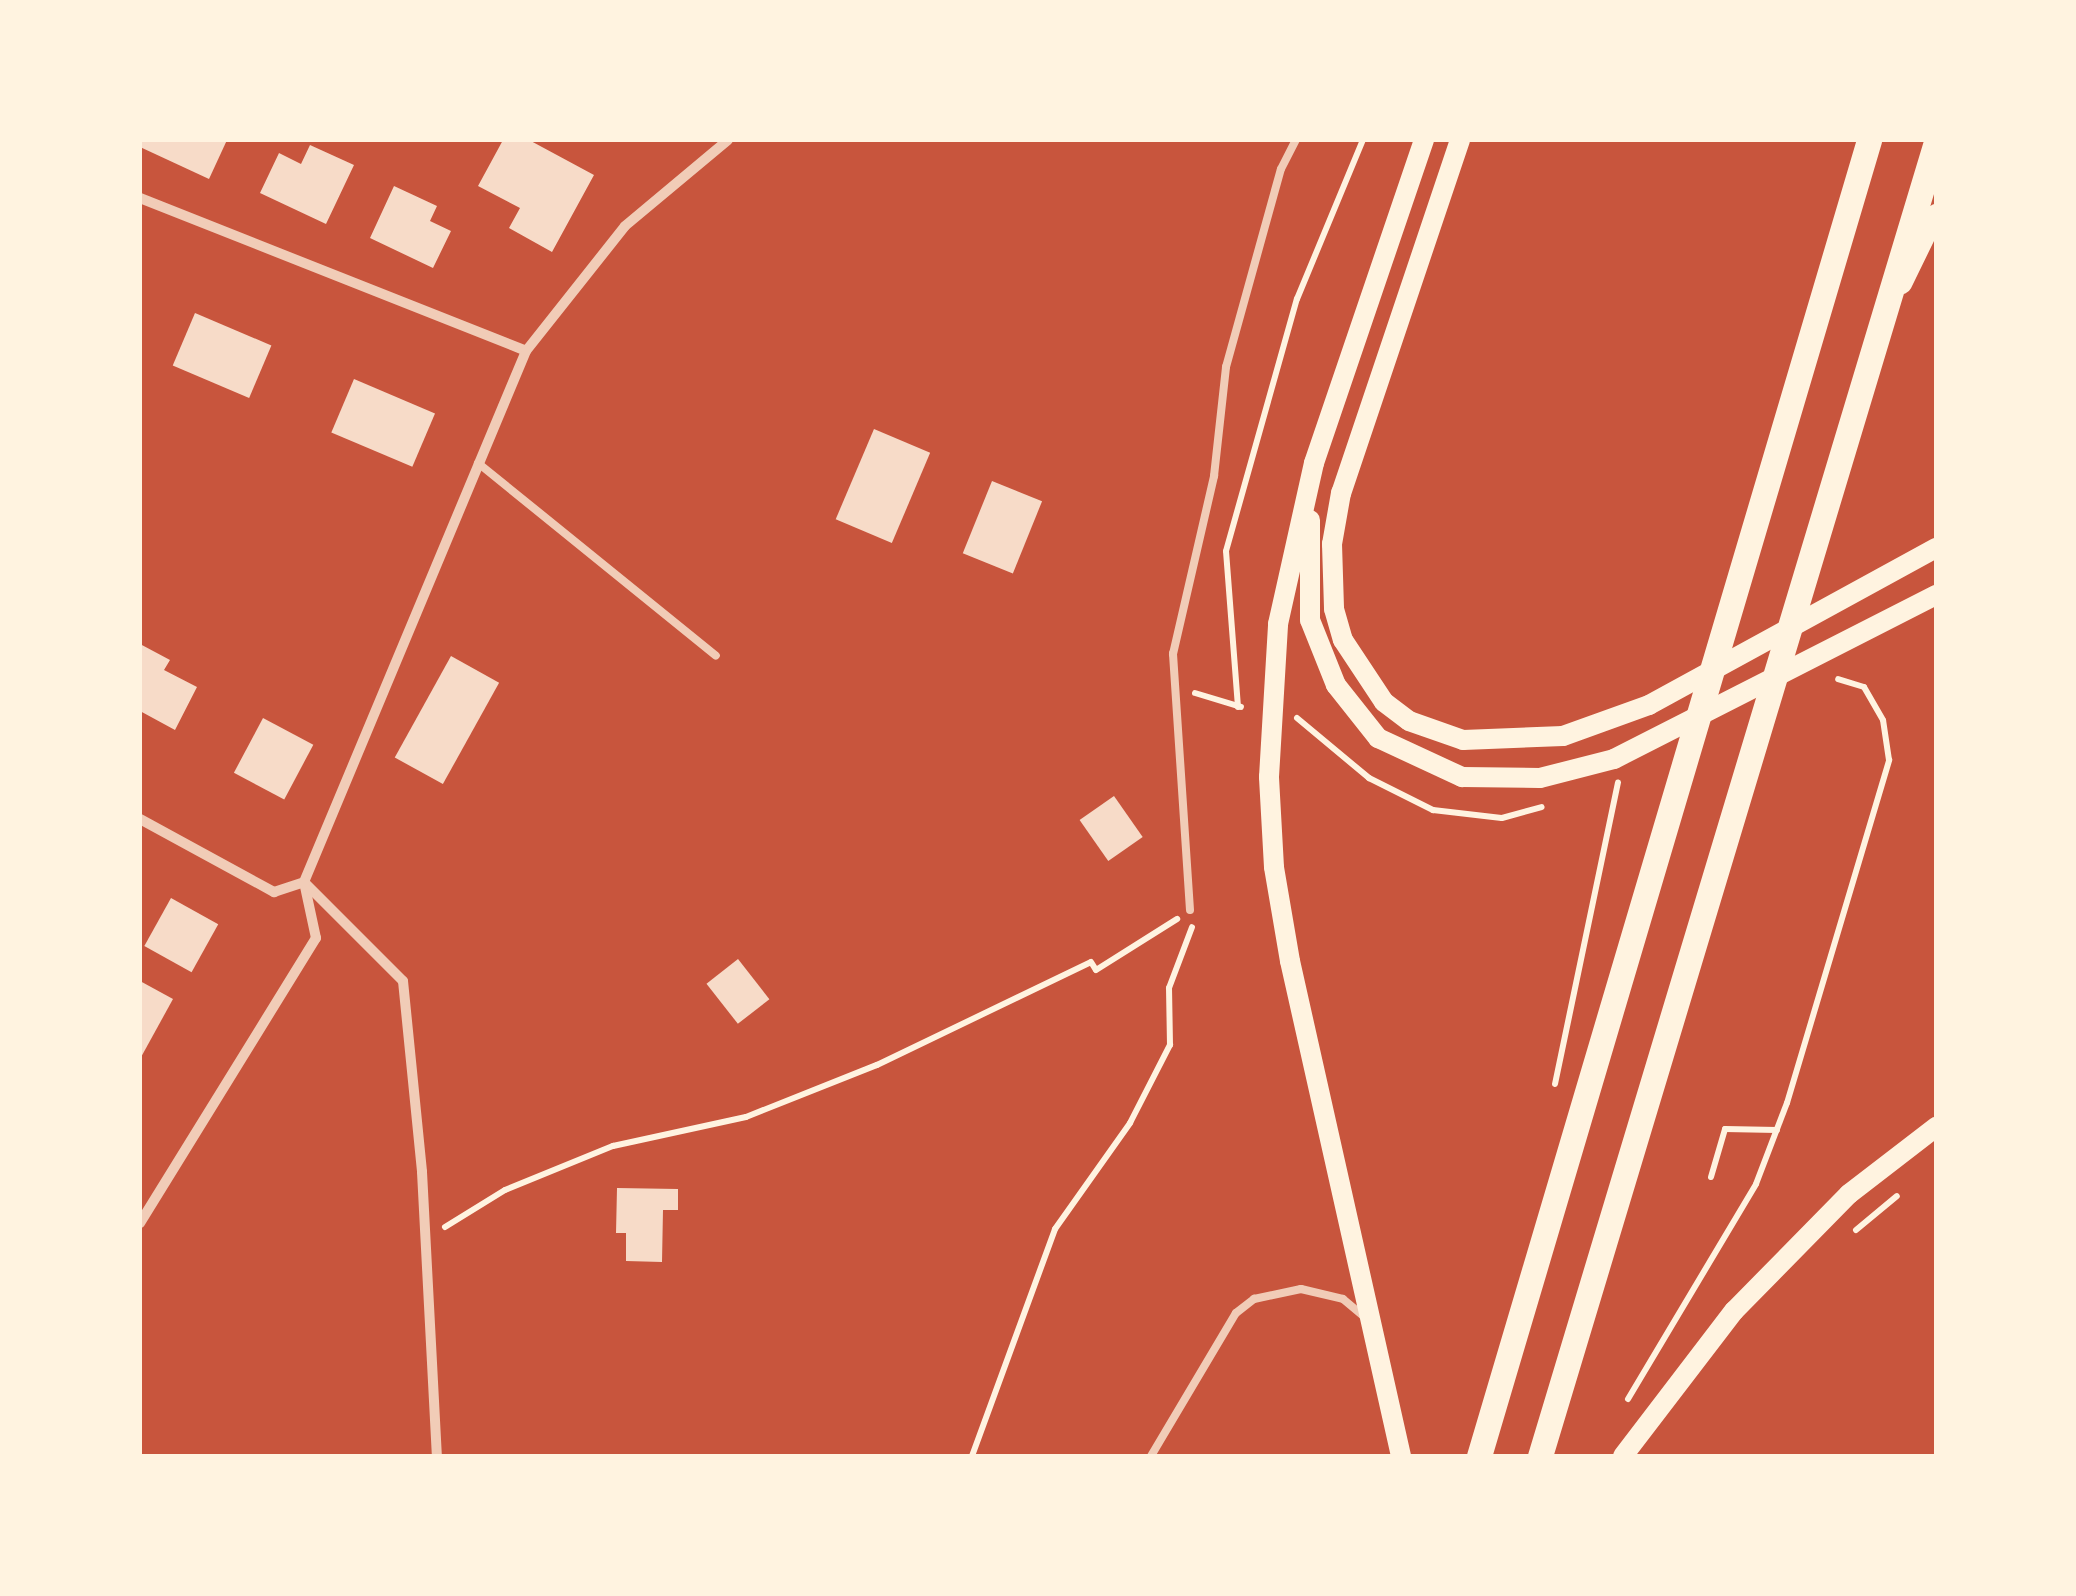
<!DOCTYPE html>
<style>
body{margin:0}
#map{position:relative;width:2076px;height:1596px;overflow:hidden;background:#c8553d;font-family:"Work Sans",sans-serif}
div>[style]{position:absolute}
.building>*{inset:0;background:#f7dbc8;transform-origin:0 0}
.path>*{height:6px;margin:-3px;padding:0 3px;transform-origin:3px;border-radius:3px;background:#fff3e0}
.service>*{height:8px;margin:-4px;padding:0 4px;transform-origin:4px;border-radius:4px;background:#f1ccb7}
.minor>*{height:10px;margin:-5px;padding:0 5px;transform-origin:5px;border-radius:5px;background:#f1ccb7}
.secondary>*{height:20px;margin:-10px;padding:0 10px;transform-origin:10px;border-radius:10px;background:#fff3e0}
.primary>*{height:25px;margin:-12.5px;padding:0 12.5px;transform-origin:12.5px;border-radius:12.5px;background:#fff3e0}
span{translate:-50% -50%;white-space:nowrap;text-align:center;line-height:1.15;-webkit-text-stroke:10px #fff3e0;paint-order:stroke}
.frame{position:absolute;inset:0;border:142px solid #fff3e0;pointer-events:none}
</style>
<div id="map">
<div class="building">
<div style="clip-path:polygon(140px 140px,227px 140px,209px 179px,140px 147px)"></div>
<div style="clip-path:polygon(503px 140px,529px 140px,594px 175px,552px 252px,509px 228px,520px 208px,478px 186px)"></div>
<div style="clip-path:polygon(310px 145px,354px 165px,326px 224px,260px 193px,279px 153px,301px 164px)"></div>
<div style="clip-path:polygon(394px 186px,437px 206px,430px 221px,451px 231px,433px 268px,370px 238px)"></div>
<div style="left:195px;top:313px;width:83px;height:57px;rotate:23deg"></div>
<div style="left:354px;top:379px;width:88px;height:58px;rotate:23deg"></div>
<div style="left:874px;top:429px;width:61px;height:98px;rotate:23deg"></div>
<div style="left:992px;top:481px;width:54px;height:78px;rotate:22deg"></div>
<div style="clip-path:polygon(140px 644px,170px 660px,164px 670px,197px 687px,175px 730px,140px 711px)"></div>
<div style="left:451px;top:656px;width:55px;height:116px;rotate:29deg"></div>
<div style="left:263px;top:718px;width:57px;height:62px;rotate:28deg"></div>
<div style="left:1114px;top:796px;width:50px;height:42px;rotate:55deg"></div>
<div style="left:171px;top:898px;width:54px;height:55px;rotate:29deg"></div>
<div style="left:738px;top:959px;width:51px;height:40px;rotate:52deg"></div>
<div style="clip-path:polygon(140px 981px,173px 999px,140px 1059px)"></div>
<div style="clip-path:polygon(617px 1188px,678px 1189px,678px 1210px,663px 1210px,662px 1262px,626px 1261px,626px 1233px,616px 1233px)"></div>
</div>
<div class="path">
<div style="left:1195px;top:693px;width:48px;rotate:16.9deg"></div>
<div style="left:1238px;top:707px;width:156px;rotate:-94.4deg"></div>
<div style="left:1226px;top:551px;width:262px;rotate:-74.3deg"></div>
<div style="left:1297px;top:299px;width:172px;rotate:-67.5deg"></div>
<div style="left:1297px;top:718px;width:94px;rotate:39.8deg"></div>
<div style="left:1369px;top:778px;width:72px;rotate:26.6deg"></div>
<div style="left:1433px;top:810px;width:69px;rotate:6.6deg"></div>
<div style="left:1502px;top:818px;width:41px;rotate:-15.4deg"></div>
<div style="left:1555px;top:1084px;width:308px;rotate:-78.2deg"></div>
<div style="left:1711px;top:1177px;width:50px;rotate:-73.7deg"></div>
<div style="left:1725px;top:1129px;width:52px;rotate:1.1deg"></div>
<div style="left:445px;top:1227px;width:70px;rotate:-31.7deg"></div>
<div style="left:505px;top:1190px;width:117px;rotate:-22.2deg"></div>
<div style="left:613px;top:1146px;width:136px;rotate:-12.3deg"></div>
<div style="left:746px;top:1117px;width:141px;rotate:-21.7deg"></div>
<div style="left:877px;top:1065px;width:237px;rotate:-25.7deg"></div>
<div style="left:1091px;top:962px;width:9px;rotate:58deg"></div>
<div style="left:1096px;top:970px;width:96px;rotate:-32.2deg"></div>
<div style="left:1856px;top:1230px;width:53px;rotate:-39.7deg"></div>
<div style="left:1628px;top:1399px;width:250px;rotate:-59.2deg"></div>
<div style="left:1756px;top:1184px;width:87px;rotate:-69.1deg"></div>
<div style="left:1787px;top:1103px;width:358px;rotate:-73.4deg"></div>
<div style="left:1889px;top:760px;width:40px;rotate:-98.5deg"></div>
<div style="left:1883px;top:720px;width:38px;rotate:-120deg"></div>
<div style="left:1864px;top:687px;width:27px;rotate:-163deg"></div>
<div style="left:972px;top:1456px;width:242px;rotate:-69.9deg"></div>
<div style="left:1055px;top:1229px;width:130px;rotate:-54.7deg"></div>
<div style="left:1130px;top:1123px;width:88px;rotate:-62.9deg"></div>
<div style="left:1170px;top:1045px;width:57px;rotate:-91deg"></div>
<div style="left:1169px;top:988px;width:65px;rotate:-69.3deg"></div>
</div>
<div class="service">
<div style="left:478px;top:463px;width:306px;rotate:39deg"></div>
<div style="left:1190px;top:910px;width:257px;rotate:-93.8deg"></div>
<div style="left:1173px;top:654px;width:183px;rotate:-77deg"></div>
<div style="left:1214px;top:476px;width:110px;rotate:-83.7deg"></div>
<div style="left:1226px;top:367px;width:205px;rotate:-74.5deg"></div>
<div style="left:1281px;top:169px;width:33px;rotate:-63deg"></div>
<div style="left:1151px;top:1456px;width:166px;rotate:-59.3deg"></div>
<div style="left:1236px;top:1313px;width:23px;rotate:-38deg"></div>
<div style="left:1254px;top:1299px;width:48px;rotate:-12deg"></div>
<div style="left:1301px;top:1289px;width:43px;rotate:13.4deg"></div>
<div style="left:1343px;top:1299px;width:30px;rotate:40deg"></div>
</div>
<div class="minor">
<div style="left:140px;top:198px;width:415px;rotate:21.6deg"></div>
<div style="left:140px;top:819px;width:153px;rotate:28.6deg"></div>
<div style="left:274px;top:892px;width:32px;rotate:-18deg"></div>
<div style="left:304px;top:882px;width:140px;rotate:45deg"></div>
<div style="left:403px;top:981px;width:192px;rotate:84.3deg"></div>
<div style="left:422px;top:1172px;width:284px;rotate:87deg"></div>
<div style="left:140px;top:1223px;width:335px;rotate:-58.3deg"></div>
<div style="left:316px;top:938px;width:57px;rotate:-102.1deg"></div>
<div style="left:304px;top:882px;width:576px;rotate:-67.31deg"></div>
<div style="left:526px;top:351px;width:159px;rotate:-51.6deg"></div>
<div style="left:625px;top:226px;width:134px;rotate:-39.9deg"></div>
</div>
<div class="secondary">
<div style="left:1460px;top:140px;width:373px;rotate:108.6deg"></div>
<div style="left:1341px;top:493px;width:52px;rotate:100deg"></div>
<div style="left:1332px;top:544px;width:65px;rotate:88.2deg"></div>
<div style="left:1334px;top:609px;width:32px;rotate:74deg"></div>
<div style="left:1343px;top:640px;width:74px;rotate:56.5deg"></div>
<div style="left:1384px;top:702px;width:31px;rotate:37deg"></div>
<div style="left:1409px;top:721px;width:57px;rotate:19.4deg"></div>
<div style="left:1463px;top:740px;width:100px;rotate:-2.3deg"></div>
<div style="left:1563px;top:736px;width:91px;rotate:-19.8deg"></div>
<div style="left:1649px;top:705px;width:327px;rotate:-28.7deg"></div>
<div style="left:1902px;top:284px;width:78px;rotate:-64.1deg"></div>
<div style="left:1310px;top:520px;width:100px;rotate:90deg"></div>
<div style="left:1310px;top:620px;width:70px;rotate:68.2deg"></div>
<div style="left:1336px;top:685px;width:68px;rotate:51.6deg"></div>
<div style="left:1378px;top:738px;width:93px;rotate:24.9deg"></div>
<div style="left:1462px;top:777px;width:78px;rotate:0.7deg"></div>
<div style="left:1540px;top:778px;width:76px;rotate:-14.4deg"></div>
<div style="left:1614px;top:759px;width:361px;rotate:-27deg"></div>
<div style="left:1401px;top:1456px;width:507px;rotate:-102.64deg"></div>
<div style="left:1290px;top:961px;width:95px;rotate:-99.7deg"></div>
<div style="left:1274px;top:867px;width:90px;rotate:-93.2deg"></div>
<div style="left:1269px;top:777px;width:153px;rotate:-86.6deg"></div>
<div style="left:1278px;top:624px;width:165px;rotate:-77.4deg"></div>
<div style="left:1314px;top:463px;width:341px;rotate:-71.2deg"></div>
<div style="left:1623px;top:1456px;width:183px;rotate:-52.6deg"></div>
<div style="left:1734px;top:1311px;width:164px;rotate:-45.5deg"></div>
<div style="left:1849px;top:1194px;width:110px;rotate:-37.6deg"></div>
</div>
<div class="primary">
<div style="left:1479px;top:1456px;width:1373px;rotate:-73.49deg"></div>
<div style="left:1540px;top:1456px;width:1372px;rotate:-73.23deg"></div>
</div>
<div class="frame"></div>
</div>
